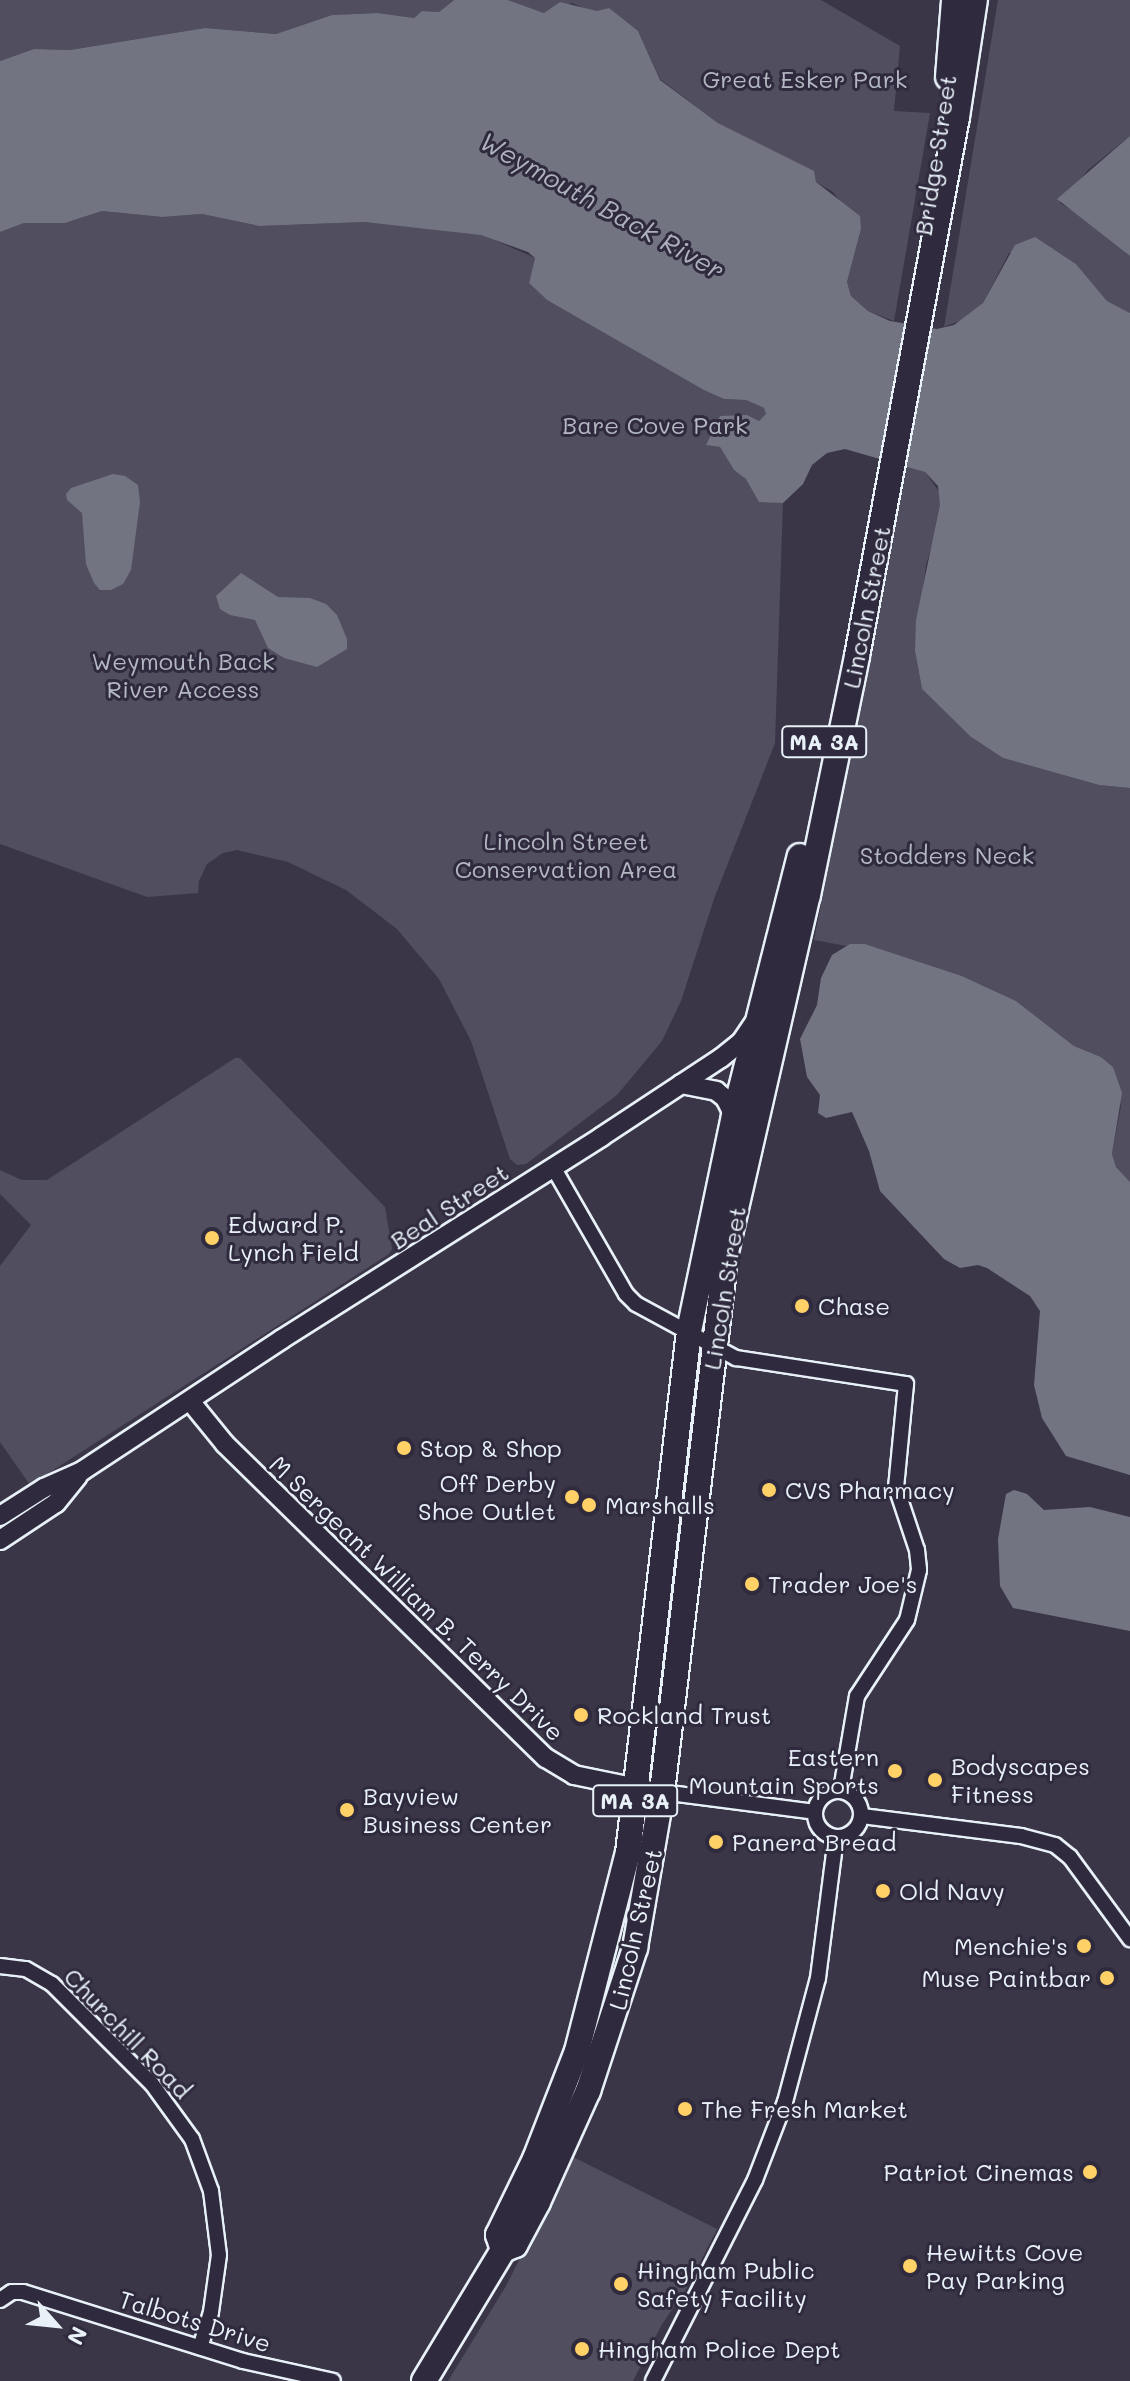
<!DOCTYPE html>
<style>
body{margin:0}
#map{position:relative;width:1130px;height:2381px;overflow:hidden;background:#3a3648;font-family:Mali,sans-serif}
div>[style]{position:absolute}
.green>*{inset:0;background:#504e5f}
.water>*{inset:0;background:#737482}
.roads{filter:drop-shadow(2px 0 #e8f1f8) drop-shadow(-2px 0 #e8f1f8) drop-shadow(0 2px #e8f1f8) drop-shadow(0 -2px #e8f1f8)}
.minor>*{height:14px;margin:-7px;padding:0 7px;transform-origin:7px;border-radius:7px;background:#2f2a3d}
.minor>.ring{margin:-7px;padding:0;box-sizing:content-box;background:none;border:14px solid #2f2a3d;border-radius:50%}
.tertiary>*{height:18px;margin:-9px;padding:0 9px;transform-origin:9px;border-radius:9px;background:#2f2a3d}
.primary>*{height:24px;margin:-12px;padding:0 12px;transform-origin:12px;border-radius:12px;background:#2f2a3d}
.dots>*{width:22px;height:22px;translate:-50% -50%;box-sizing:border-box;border:4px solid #2f2a3d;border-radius:50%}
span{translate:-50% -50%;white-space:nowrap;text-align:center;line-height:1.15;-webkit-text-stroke:6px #2f2a3d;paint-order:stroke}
.shield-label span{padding:2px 6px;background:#2f2a3d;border:2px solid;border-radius:6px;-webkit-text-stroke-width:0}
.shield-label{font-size:22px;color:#e8f1f8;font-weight:700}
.park-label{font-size:24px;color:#b3b8c2}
.street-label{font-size:24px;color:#e8f1f8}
.poi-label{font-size:24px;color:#e8f1f8}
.left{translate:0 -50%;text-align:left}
.right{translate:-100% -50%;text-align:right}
.water-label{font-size:26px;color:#aeb2bd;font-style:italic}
.north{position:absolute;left:16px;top:2285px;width:80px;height:80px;-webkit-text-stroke:6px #2f2a3d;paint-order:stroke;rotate:117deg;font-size:22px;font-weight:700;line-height:32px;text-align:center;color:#e8f1f8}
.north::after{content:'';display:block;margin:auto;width:28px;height:36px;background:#e8f1f8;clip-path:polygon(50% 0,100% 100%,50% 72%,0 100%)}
</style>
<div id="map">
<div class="green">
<div style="clip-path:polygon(0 0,454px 0,439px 12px,422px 11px,414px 18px,378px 13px,332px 15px,276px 34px,205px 28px,70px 50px,34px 49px,0 61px)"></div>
<div style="clip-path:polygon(508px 0,821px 0,900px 46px,894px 111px,930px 113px,894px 321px,868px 311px,851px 296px,847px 282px,861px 229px,833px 192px,816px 182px,813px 171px,718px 123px,660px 79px,638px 31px,572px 3px,544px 13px)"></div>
<div style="clip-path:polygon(998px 0,1130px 0,1130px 136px,1088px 170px,1060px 203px,1091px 222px,1130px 256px,1130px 313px,1107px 301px,1076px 264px,1055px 250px,1009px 253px,983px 303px,967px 318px,944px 327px)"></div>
<div style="clip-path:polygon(102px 211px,162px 217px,202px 214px,259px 226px,364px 222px,481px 234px,535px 258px,529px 283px,547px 300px,724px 399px,746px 400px,764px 408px,767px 414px,759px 421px,720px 416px,706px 445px,720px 447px,734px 470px,746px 478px,759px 501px,783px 503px,775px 743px,714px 899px,681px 1001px,662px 1041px,617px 1095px,526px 1164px,517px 1165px,510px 1159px,471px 1041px,439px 979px,397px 929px,346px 890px,288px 862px,237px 850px,223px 853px,207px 864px,199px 881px,198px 893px,147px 897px,0 844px,0 232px,24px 223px,65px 223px)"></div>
<div style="clip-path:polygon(907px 466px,925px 472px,940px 493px,940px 519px,926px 565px,915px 651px,922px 689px,971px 737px,1003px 758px,1099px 785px,1130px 788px,1130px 1182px,1116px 1167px,1112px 1154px,1121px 1106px,1113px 1067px,1101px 1057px,1074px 1046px,1016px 1001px,962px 976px,865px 944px,846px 946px,814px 940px)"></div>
<div style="clip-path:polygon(235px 1058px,240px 1058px,385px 1207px,392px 1249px,389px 1254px,30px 1485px,0 1442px,0 1266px,31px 1225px,0 1194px,0 1170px,22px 1180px,47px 1180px)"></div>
<div style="clip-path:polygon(571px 2156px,717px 2229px,688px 2286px,661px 2326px,633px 2381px,448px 2381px,506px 2286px)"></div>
</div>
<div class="water">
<div style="clip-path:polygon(454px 0,508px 0,544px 13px,560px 2px,597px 11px,609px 8px,638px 31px,660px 80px,718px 123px,814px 171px,816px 182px,860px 216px,861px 229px,847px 282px,851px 296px,868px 311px,890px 321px,937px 329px,954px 325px,983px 303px,1015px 245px,1035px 237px,1076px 264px,1107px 301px,1130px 313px,1130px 788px,1099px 785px,1003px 758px,971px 737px,922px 689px,915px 651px,916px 620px,940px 505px,938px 486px,925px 472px,845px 449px,827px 453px,812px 465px,803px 484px,783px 503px,759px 502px,746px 479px,734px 470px,720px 447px,706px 445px,720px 416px,747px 415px,759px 421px,766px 414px,764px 408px,746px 400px,724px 399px,704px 390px,547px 300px,529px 283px,535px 258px,528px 252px,481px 235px,364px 222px,259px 226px,202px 214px,162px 217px,102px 211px,65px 223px,24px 223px,0 232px,0 61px,34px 49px,70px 50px,205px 28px,276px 34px,332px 15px,378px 13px,414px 18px,422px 11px,439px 12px)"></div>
<div style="clip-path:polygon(1130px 136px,1130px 256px,1057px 199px)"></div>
<div style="clip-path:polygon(113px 474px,125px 476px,138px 485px,140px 502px,131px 570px,123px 584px,111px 590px,100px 590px,94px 583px,86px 564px,82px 513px,67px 500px,66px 494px,71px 488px)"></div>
<div style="clip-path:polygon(241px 573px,278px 597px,310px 598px,326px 604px,337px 615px,347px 639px,347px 649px,317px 667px,284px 658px,268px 648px,255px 620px,230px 615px,220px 609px,216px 596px)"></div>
<div style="clip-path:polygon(850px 944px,865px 944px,962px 976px,1016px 1001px,1074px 1046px,1101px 1057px,1113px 1067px,1122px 1093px,1112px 1154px,1116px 1167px,1130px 1182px,1130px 1475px,1066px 1456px,1042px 1418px,1034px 1385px,1040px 1311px,1030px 1296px,987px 1268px,978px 1265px,960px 1268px,944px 1259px,880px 1191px,869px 1151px,852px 1112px,826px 1118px,818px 1113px,820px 1095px,807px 1077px,800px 1039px,817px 1005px,821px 978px,832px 955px)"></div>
<div style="clip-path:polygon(1014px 1490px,1027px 1494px,1044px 1510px,1090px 1507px,1130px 1517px,1130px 1631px,1013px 1608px,1000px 1586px,998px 1539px,1006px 1494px)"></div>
</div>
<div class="roads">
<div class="minor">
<div style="left:553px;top:1167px;width:146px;rotate:60.1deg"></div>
<div style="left:626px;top:1294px;width:14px;rotate:45deg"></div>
<div style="left:636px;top:1304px;width:114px;rotate:28.4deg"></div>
<div style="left:736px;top:1358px;width:172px;rotate:8.7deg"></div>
<div style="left:906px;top:1384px;width:103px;rotate:95.5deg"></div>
<div style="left:896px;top:1487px;width:66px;rotate:71.6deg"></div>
<div style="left:917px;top:1550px;width:20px;rotate:84deg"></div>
<div style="left:919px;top:1570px;width:51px;rotate:103.5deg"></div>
<div style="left:907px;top:1620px;width:91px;rotate:123.3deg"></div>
<div style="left:857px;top:1696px;width:95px;rotate:99.7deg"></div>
<div class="ring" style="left:815px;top:1791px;width:32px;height:32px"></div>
<div style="left:662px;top:1792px;width:154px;rotate:7.4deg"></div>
<div style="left:862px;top:1816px;width:160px;rotate:7.2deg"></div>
<div style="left:1021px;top:1836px;width:35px;rotate:15deg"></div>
<div style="left:1055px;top:1845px;width:19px;rotate:39deg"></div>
<div style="left:1070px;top:1857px;width:102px;rotate:53.8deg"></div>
<div style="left:0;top:1966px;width:26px;rotate:7deg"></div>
<div style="left:26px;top:1969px;width:30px;rotate:30deg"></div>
<div style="left:52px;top:1984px;width:141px;rotate:45deg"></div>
<div style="left:152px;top:2084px;width:68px;rotate:54deg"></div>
<div style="left:192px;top:2139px;width:55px;rotate:69.9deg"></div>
<div style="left:211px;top:2191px;width:64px;rotate:82.9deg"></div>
<div style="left:219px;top:2255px;width:58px;rotate:98deg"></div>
<div style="left:211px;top:2312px;width:37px;rotate:107deg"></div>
<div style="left:0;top:2300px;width:14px;rotate:-34deg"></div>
<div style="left:12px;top:2292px;width:11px"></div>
<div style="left:23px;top:2292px;width:231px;rotate:17.4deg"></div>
<div style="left:243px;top:2361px;width:92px;rotate:12.5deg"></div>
<div style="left:653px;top:2381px;width:225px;rotate:-63.1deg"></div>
<div style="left:755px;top:2180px;width:84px;rotate:-69deg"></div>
<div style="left:785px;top:2102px;width:128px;rotate:-75.1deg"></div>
<div style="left:818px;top:1978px;width:142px;rotate:-82.7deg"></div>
</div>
<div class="tertiary">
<div style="left:681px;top:1084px;width:36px;rotate:11deg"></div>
<div style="left:716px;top:1091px;width:11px;rotate:38deg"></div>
<div style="left:725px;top:1098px;width:20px;rotate:63deg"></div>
<div style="left:190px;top:1401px;width:55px;rotate:50.9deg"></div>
<div style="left:225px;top:1444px;width:449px;rotate:44.4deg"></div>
<div style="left:546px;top:1758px;width:33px;rotate:31deg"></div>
<div style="left:574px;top:1775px;width:75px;rotate:11.6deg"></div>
<div style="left:0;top:1516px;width:52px;rotate:-32.5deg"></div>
<div style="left:44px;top:1488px;width:42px;rotate:-24.1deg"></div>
<div style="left:82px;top:1471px;width:240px;rotate:-33.4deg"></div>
<div style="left:282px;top:1339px;width:378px;rotate:-32.3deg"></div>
<div style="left:601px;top:1137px;width:144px;rotate:-33.4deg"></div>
<div style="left:721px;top:1058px;width:26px;rotate:-39deg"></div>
<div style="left:741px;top:1042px;width:22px;rotate:-56deg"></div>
<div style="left:0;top:1540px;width:67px;rotate:-33.5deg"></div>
<div style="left:56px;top:1503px;width:35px;rotate:-51deg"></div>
</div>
<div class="primary">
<div style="left:948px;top:77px;width:77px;rotate:-85.5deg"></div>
<div style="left:503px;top:2250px;width:16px;rotate:-108deg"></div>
<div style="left:498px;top:2235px;width:85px;rotate:-64deg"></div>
<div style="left:535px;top:2159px;width:116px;rotate:-68.7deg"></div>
<div style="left:577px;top:2051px;width:204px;rotate:-75.6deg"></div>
<div style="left:628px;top:1853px;width:526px;rotate:-83.33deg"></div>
<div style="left:689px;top:1331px;width:220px;rotate:-78.2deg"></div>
<div style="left:734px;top:1116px;width:268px;rotate:-75.8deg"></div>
<div style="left:424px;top:2381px;width:153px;rotate:-58.9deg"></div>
<div style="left:503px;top:2250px;width:13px;rotate:-23deg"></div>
<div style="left:515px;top:2245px;width:49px;rotate:-61.9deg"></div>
<div style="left:538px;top:2202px;width:122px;rotate:-65.8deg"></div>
<div style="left:588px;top:2091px;width:151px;rotate:-71.8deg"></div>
<div style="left:635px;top:1948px;width:158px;rotate:-80.2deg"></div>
<div style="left:662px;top:1792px;width:544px;rotate:-83.24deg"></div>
<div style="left:726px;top:1252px;width:366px;rotate:-77.1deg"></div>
<div style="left:808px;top:895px;width:244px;rotate:-78.4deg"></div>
<div style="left:857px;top:656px;width:548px;rotate:-79.49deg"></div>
<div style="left:957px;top:117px;width:118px;rotate:-81.3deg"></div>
</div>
</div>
<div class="dots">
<div style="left:212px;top:1238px;background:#ffd166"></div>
<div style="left:802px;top:1306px;background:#ffd166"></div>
<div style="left:404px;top:1448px;background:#ffd166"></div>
<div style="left:769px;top:1490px;background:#ffd166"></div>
<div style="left:572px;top:1497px;background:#ffd166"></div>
<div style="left:589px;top:1505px;background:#ffd166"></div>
<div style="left:752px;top:1584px;background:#ffd166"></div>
<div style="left:581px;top:1715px;background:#ffd166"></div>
<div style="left:895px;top:1771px;background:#ffd166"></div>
<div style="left:935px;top:1780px;background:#ffd166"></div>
<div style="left:347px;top:1810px;background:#ffd166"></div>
<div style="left:716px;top:1842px;background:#ffd166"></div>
<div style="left:883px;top:1891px;background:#ffd166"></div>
<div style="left:1084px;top:1946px;background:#ffd166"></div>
<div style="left:1107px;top:1978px;background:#ffd166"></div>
<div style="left:685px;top:2109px;background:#ffd166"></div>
<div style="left:1090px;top:2172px;background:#ffd166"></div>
<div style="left:910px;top:2266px;background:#ffd166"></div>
<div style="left:621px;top:2284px;background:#ffd166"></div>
<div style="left:582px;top:2349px;background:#ffd166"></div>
</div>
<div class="shield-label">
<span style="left:824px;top:742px">MA 3A</span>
<span style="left:635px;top:1801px">MA 3A</span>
</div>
<div class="park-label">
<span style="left:805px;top:79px">Great Esker Park</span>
<span style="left:655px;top:425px">Bare Cove Park</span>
<span style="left:183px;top:675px">Weymouth Back<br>River Access</span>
<span style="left:566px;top:855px">Lincoln Street<br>Conservation Area</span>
<span style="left:947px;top:855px">Stodders Neck</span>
</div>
<div class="street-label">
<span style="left:935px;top:155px;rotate:-81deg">Bridge Street</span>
<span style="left:866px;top:607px;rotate:-79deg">Lincoln Street</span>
<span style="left:449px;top:1206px;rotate:-33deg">Beal Street</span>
<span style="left:724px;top:1288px;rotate:-81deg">Lincoln Street</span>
<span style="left:417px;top:1598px;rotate:44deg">M Sergeant William B. Terry Drive</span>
<span style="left:635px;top:1929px;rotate:-77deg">Lincoln Street</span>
<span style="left:128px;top:2033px;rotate:46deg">Churchill Road</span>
<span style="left:195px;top:2321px;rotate:17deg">Talbots Drive</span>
</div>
<div class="poi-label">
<span class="left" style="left:228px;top:1238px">Edward P.<br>Lynch Field</span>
<span class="left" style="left:818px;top:1306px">Chase</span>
<span class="left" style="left:420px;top:1448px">Stop &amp; Shop</span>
<span class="right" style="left:556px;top:1497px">Off Derby<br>Shoe Outlet</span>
<span class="left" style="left:785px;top:1490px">CVS Pharmacy</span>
<span class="left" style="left:605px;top:1505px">Marshalls</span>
<span class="left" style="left:768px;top:1584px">Trader Joe's</span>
<span class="left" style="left:597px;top:1715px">Rockland Trust</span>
<span class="right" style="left:879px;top:1771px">Eastern<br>Mountain Sports</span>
<span class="left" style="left:951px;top:1780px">Bodyscapes<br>Fitness</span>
<span class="left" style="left:363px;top:1810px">Bayview<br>Business Center</span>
<span class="left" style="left:732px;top:1842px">Panera Bread</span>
<span class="left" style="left:899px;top:1891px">Old Navy</span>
<span class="right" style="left:1068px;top:1946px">Menchie's</span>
<span class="right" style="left:1091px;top:1978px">Muse Paintbar</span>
<span class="left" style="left:701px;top:2109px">The Fresh Market</span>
<span class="right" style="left:1074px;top:2172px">Patriot Cinemas</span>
<span class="left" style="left:926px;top:2266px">Hewitts Cove<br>Pay Parking</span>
<span class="left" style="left:637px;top:2284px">Hingham Public<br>Safety Facility</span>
<span class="left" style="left:598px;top:2349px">Hingham Police Dept</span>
</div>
<div class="water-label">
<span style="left:602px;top:206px;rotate:29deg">Weymouth Back River</span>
</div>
<div class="north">N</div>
</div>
